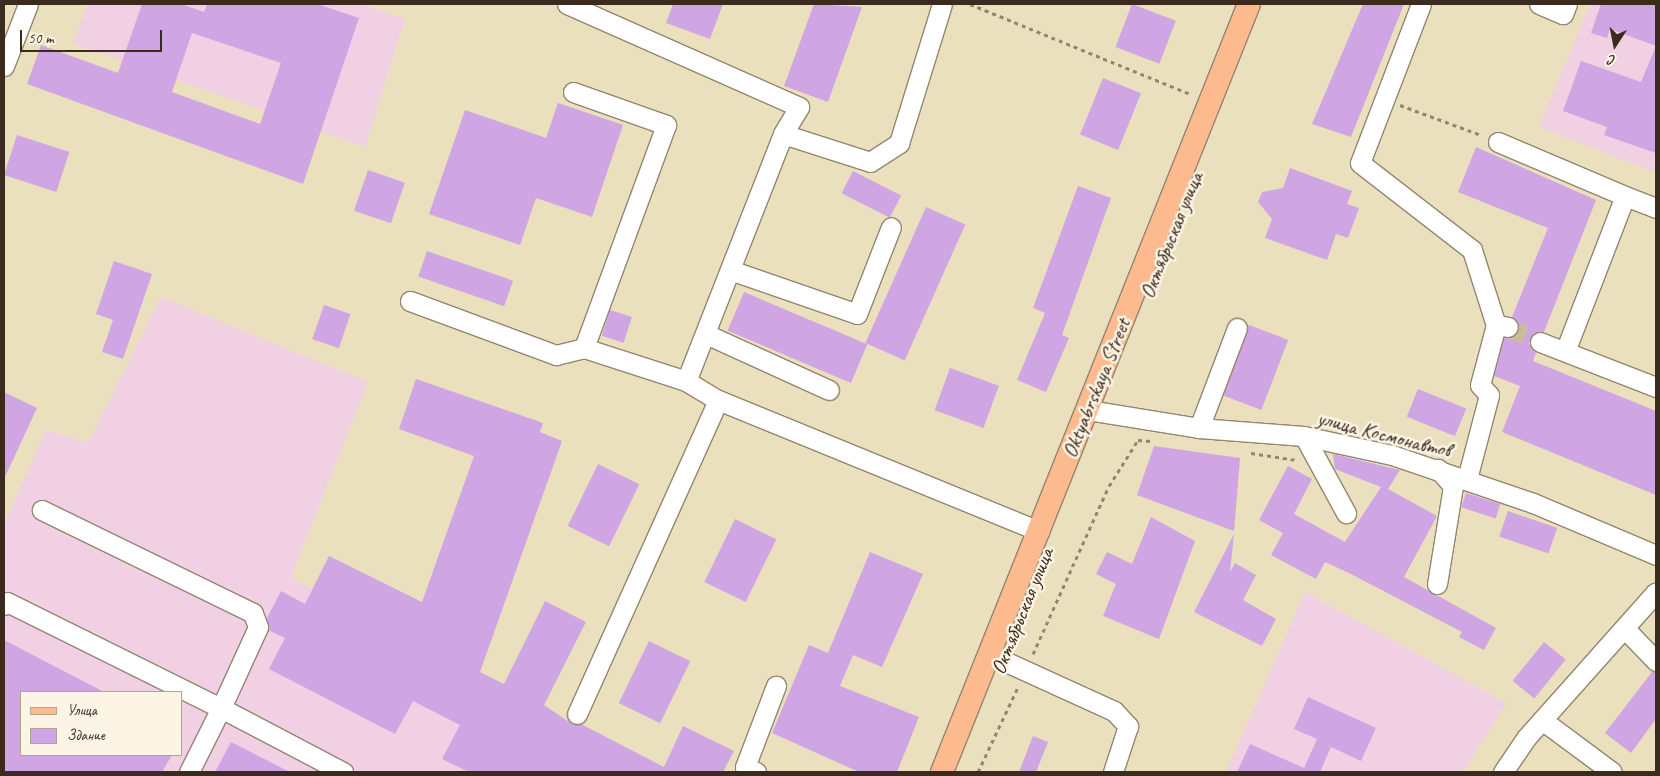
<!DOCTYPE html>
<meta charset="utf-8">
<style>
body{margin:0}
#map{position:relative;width:1660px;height:776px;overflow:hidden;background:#ebe0bd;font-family:Caveat,sans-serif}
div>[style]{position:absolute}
.built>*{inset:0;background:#f1d0e3}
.building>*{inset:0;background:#cfa5e3;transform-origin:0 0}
.minor-tunnel>*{height:19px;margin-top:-9.5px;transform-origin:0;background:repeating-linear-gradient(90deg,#c8bc9d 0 19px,transparent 0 28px)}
.path>*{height:3px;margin-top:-1.5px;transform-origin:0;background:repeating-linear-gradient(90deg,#93856e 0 4px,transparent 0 8px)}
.roads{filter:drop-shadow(1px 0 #93856e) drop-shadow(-1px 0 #93856e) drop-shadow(0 1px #93856e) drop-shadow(0 -1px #93856e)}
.minor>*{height:19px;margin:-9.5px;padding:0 9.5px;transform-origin:9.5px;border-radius:9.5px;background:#fff}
.major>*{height:22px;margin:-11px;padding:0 11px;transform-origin:11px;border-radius:11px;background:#fcba8e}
span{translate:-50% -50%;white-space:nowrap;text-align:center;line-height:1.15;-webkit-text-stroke:5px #fcf5e5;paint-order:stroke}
.street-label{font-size:21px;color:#3b2a1e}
.frame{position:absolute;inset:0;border:5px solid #3b2a1e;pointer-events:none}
.legend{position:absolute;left:20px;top:691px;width:162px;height:65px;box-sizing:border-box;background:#fcf5e5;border:1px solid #afa495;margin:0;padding:6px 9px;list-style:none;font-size:15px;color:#3b2a1e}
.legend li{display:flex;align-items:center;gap:10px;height:25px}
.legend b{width:25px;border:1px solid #afa495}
.north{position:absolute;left:1590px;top:20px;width:50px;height:50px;-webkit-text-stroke:4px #fcf5e5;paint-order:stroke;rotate:191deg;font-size:14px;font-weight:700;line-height:20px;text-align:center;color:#3b2a1e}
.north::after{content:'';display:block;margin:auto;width:18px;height:22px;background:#3b2a1e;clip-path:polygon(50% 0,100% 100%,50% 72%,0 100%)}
.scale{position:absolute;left:20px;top:30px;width:142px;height:22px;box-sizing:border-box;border:2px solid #3b2a1e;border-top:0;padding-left:6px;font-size:15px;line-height:18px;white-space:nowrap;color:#3b2a1e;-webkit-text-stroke:4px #fcf5e5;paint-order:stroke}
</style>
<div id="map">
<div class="built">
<div style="clip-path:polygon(87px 4px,361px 4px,405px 19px,365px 147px,73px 43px)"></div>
<div style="clip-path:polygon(1590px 4px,1656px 4px,1656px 173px,1539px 127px)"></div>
<div style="clip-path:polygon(evenodd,161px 297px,368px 382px,291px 577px,635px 772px,4px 772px,4px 524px,46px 430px,88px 443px,161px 297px,21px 692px,181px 692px,181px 755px,21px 755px,21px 692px)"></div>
<div style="clip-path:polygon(1305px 592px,1507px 703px,1463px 772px,1226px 772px)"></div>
</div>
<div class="building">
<div style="clip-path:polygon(evenodd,142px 4px,181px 4px,204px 12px,207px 4px,317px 4px,359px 18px,303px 184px,27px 84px,41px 45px,118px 73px,142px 4px,192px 33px,281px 63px,260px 124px,172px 92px,192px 33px)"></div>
<div style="clip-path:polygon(673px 4px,723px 4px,710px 39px,666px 23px)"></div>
<div style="clip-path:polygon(814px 4px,862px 7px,828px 102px,784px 86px)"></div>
<div style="left:1132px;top:4px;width:47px;height:46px;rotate:21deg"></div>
<div style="clip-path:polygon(1363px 4px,1404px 4px,1351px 137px,1312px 124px)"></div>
<div style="clip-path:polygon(1601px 4px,1656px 4px,1656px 153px,1604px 135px,1607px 127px,1563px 111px,1581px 61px,1641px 82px,1656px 46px,1610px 29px,1607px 38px,1591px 33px)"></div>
<div style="left:1103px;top:78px;width:41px;height:61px;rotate:22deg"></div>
<div style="clip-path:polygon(558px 103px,623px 125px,592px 217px,536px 198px,520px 245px,429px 214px,465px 110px,546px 138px)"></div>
<div style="left:17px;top:135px;width:55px;height:42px;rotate:18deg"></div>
<div style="clip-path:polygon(1476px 147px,1596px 200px,1544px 332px,1533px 334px,1529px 344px,1536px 353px,1533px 361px,1656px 411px,1656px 495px,1502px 432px,1520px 386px,1494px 376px,1504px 338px,1512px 337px,1519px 329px,1512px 317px,1548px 228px,1458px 192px)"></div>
<div style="clip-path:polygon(1290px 168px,1352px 191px,1347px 204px,1359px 208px,1348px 238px,1336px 234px,1327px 260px,1265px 238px,1272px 219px,1258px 202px,1262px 192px,1283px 188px)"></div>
<div style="left:368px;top:170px;width:39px;height:43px;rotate:19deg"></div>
<div style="left:853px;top:171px;width:54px;height:25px;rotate:27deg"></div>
<div style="clip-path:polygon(1078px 186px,1111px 198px,1062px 335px,1069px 338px,1046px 392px,1017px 380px,1045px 313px,1033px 308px)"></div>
<div style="left:926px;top:207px;width:43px;height:149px;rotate:24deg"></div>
<div style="left:427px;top:251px;width:91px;height:27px;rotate:19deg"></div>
<div style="clip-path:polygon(114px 261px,152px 274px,123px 359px,102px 352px,113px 320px,96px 314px)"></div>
<div style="left:744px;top:292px;width:134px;height:42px;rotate:23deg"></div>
<div style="left:324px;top:305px;width:28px;height:36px;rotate:19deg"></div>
<div style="left:610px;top:310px;width:23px;height:27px;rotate:18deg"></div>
<div style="left:1249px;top:325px;width:42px;height:75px;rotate:21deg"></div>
<div style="left:950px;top:368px;width:52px;height:45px;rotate:20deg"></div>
<div style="clip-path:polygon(416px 379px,543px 423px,540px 432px,562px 441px,480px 672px,504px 684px,545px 601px,586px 622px,544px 705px,572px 724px,581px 724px,664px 767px,683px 726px,734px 751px,723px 772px,469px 772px,442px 759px,460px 725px,413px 701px,395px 734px,269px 669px,285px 638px,268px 630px,267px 618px,281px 591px,305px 604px,329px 556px,422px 602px,474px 456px,399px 429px)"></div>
<div style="left:1418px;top:389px;width:52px;height:30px;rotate:22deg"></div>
<div style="clip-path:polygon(4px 392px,37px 408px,4px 479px)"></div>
<div style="clip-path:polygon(1154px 446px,1240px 458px,1234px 531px,1137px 495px)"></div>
<div style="clip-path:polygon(1333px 454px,1400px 470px,1388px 489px,1437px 516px,1404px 577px,1496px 628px,1484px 650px,1459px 637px,1462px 632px,1349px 573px,1325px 562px,1316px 579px,1271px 555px,1283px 533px,1259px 520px,1288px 466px,1312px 479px,1294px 514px,1345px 542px,1381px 487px,1335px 469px)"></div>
<div style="left:598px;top:464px;width:46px;height:69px;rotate:26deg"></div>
<div style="left:1466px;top:493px;width:36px;height:15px;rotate:18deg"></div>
<div style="left:1508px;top:511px;width:52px;height:27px;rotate:19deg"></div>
<div style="clip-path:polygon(1151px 517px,1195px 541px,1159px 639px,1103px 616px,1116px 584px,1096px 574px,1107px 552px,1132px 564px)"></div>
<div style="left:735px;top:519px;width:46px;height:70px;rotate:26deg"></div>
<div style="clip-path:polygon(1234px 534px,1230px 572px,1235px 563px,1256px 575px,1243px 600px,1276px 619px,1262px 646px,1194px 612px)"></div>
<div style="clip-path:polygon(870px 552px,923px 574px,882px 667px,853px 655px,840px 686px,919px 717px,897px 772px,859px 772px,772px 733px,809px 645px,828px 653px)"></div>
<div style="clip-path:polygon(4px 640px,104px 692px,21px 692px,21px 755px,172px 755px,162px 772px,4px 772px)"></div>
<div style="left:649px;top:641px;width:46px;height:69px;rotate:26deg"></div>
<div style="left:1544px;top:642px;width:28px;height:50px;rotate:39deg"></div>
<div style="clip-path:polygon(1652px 672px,1656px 672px,1656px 719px,1631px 753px,1605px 733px)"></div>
<div style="clip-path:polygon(1308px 697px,1376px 728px,1361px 761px,1331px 747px,1320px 772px,1237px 772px,1250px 744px,1304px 768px,1317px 739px,1294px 729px)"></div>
<div style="clip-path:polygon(1033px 736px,1048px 742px,1036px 772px,1019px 772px)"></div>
<div style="clip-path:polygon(231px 742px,290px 772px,215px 772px)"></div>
</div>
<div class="minor-tunnel">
<div style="left:1508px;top:327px;width:35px;rotate:25deg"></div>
</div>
<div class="path">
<div style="left:970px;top:4px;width:239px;rotate:22.2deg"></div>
<div style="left:1400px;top:105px;width:86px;rotate:20.3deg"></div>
<div style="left:1251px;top:453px;width:47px;rotate:8.7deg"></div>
<div style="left:1033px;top:654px;width:184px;rotate:-65.7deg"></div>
<div style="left:1109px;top:486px;width:54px;rotate:-57.8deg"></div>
<div style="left:1138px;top:440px;width:13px;rotate:4deg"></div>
<div style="left:978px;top:772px;width:94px;rotate:-64.8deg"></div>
</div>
<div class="roads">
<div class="minor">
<div style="left:567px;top:4px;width:254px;rotate:23.9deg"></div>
<div style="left:799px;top:107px;width:31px;rotate:121deg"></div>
<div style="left:783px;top:134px;width:265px;rotate:111.4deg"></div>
<div style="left:1421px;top:4px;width:170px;rotate:111deg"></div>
<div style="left:1360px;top:163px;width:142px;rotate:37.8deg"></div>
<div style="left:1472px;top:250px;width:79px;rotate:72.3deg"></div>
<div style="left:1539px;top:4px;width:26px;rotate:23deg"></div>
<div style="left:1563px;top:14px;width:11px;rotate:-68deg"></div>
<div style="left:4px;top:66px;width:66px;rotate:-68.8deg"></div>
<div style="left:573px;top:92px;width:99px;rotate:19.5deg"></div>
<div style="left:666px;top:125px;width:238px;rotate:110.2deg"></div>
<div style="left:783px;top:134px;width:91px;rotate:17.8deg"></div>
<div style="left:870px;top:162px;width:35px;rotate:-33deg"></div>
<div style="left:899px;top:143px;width:145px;rotate:-72.8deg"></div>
<div style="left:1498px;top:142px;width:138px;rotate:23deg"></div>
<div style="left:1625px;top:196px;width:164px;rotate:111.1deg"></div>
<div style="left:1625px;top:196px;width:33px;rotate:21deg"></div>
<div style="left:730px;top:270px;width:134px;rotate:19.1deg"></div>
<div style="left:857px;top:314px;width:93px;rotate:-68.7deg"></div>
<div style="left:410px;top:301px;width:156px;rotate:20.3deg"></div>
<div style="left:556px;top:355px;width:29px;rotate:-14deg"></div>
<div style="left:584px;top:348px;width:107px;rotate:17.9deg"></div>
<div style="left:686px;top:381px;width:37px;rotate:31deg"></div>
<div style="left:718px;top:400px;width:347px;rotate:22.2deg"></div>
<div style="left:706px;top:334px;width:135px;rotate:24.5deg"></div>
<div style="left:1540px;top:342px;width:124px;rotate:21.2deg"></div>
<div style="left:1088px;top:410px;width:112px;rotate:9.2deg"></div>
<div style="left:1199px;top:428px;width:105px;rotate:4.4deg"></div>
<div style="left:1304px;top:436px;width:90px;rotate:12.2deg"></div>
<div style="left:1392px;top:455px;width:149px;rotate:18.8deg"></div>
<div style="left:1533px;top:503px;width:134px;rotate:22.9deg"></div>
<div style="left:1199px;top:428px;width:107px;rotate:-69.2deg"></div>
<div style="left:1304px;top:436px;width:88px;rotate:61.4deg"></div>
<div style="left:1467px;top:479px;width:87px;rotate:-75.3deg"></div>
<div style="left:1489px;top:395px;width:13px;rotate:-132deg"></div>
<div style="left:1480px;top:385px;width:62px;rotate:-75.1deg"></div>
<div style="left:1496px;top:325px;width:12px;rotate:9deg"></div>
<div style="left:1437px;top:584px;width:99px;rotate:-80.7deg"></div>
<div style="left:1453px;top:486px;width:23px;rotate:-131deg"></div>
<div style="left:4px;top:605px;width:4px;rotate:-45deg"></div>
<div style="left:7px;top:602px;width:239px;rotate:26.4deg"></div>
<div style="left:221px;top:708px;width:89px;rotate:-65.4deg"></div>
<div style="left:258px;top:627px;width:15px;rotate:-110deg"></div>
<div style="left:253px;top:613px;width:235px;rotate:-154deg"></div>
<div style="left:1625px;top:629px;width:45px;rotate:45.9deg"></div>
<div style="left:1002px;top:660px;width:123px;rotate:24.5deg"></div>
<div style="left:1114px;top:711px;width:21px;rotate:47deg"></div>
<div style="left:1128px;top:726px;width:48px;rotate:108.1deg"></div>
<div style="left:577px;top:714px;width:344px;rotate:-65.8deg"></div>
<div style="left:1542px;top:720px;width:87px;rotate:36.6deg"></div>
<div style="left:189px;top:772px;width:72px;rotate:-63.4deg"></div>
<div style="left:221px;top:708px;width:138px;rotate:27.7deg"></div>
<div style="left:756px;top:772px;width:12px;rotate:-156deg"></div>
<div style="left:745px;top:767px;width:87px;rotate:-69.1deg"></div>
<div style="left:1503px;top:772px;width:41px;rotate:-55.9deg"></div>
<div style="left:1526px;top:738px;width:195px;rotate:-48.3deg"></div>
</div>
<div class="major">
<div style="left:942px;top:772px;width:827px;rotate:-68.21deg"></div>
</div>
</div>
<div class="street-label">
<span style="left:1171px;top:235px;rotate:-68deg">Октябрьская улица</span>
<span style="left:1096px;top:388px;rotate:-68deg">Oktyabrskaya Street</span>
<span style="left:1384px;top:434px;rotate:14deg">улица Космонавтов</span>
<span style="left:1022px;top:611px;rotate:-68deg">Октябрьская улица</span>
</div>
<div class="frame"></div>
<ul class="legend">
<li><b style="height:6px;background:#fcba8e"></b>Улица</li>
<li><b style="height:14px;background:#cfa5e3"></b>Здание</li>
</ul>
<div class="north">С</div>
<div class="scale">50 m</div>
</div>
